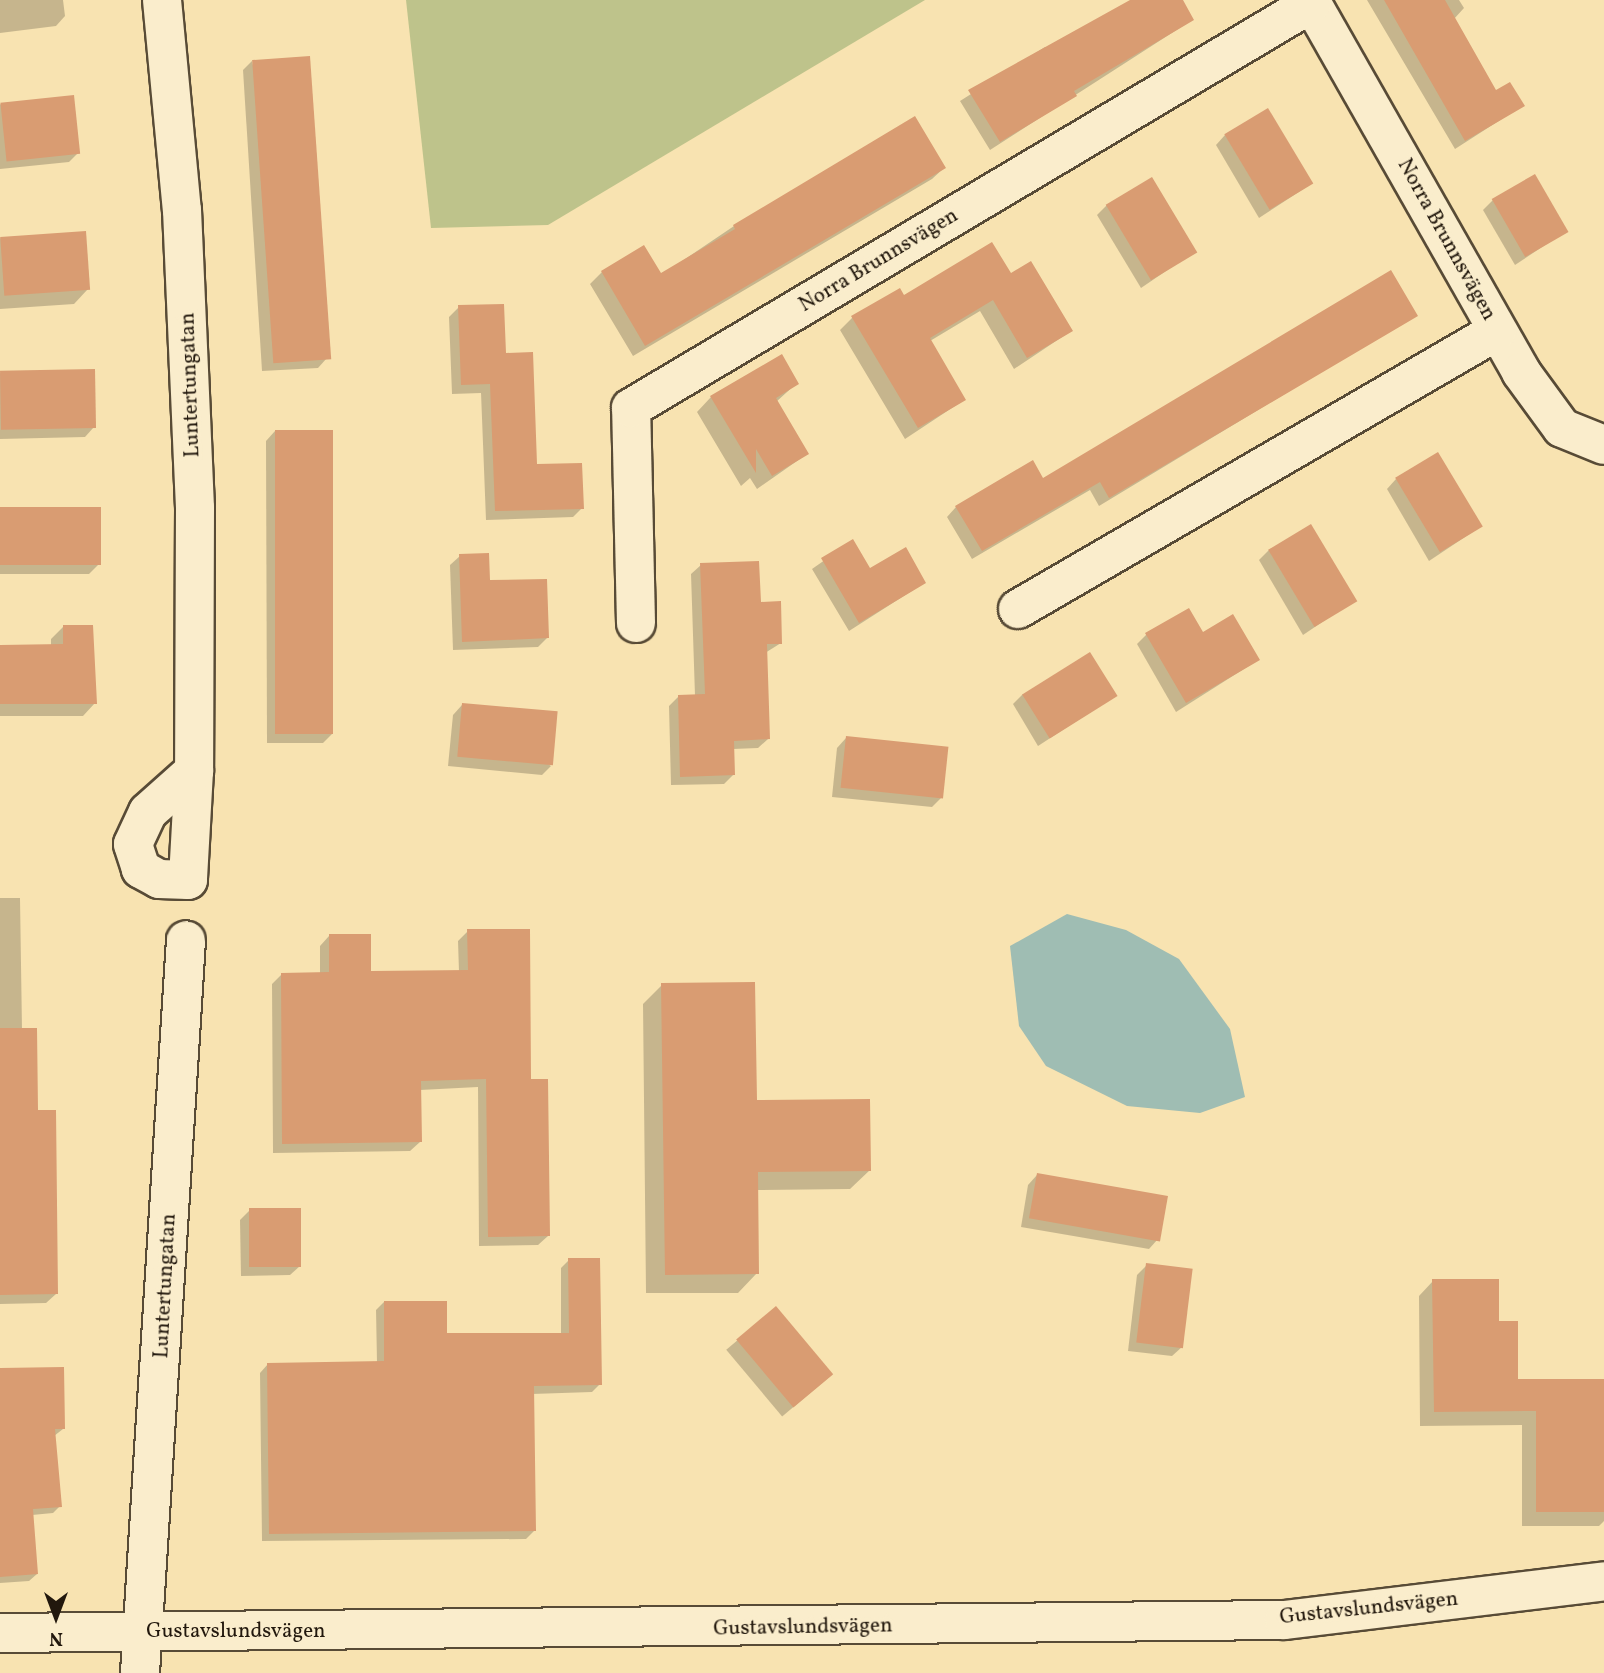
<!DOCTYPE html>
<meta charset="utf-8">
<style>
body{margin:0}
#map{position:relative;width:1604px;height:1673px;overflow:hidden;background:#f8e3b1;font-family:Vollkorn,serif}
div>[style]{position:absolute}
.green>*{inset:0;background:#bec38b}
.water>*{inset:0;background:#9fbdb3}
.shadow>*{inset:0;background:#0003;transform-origin:0 0}
.building>*{inset:0;background:#d99c72;transform-origin:0 0}
.roads{filter:drop-shadow(2px 0 #584b36) drop-shadow(-2px 0 #584b36) drop-shadow(0 2px #584b36) drop-shadow(0 -2px #584b36)}
.minor>*{height:38px;margin:-19px;padding:0 19px;transform-origin:19px;border-radius:19px;background:#faedcc}
.tertiary>*{height:38px;margin:-19px;padding:0 19px;transform-origin:19px;border-radius:19px;background:#faedcc}
span{translate:-50% -50%;white-space:nowrap;text-align:center;line-height:1.15;-webkit-text-stroke:7px #faedcc;paint-order:stroke}
.street-label{font-size:21px;color:#22180d}
.north{position:absolute;left:21px;top:1582px;width:70px;height:70px;-webkit-text-stroke:5px #faedcc;paint-order:stroke;rotate:180deg;font-size:19px;font-weight:700;line-height:28px;text-align:center;color:#22180d}
.north::after{content:'';display:block;margin:auto;width:24px;height:32px;background:#22180d;clip-path:polygon(50% 0,100% 100%,50% 72%,0 100%)}
</style>
<div id="map">
<div class="green">
<div style="clip-path:polygon(406px 0,925px 0,548px 225px,431px 228px)"></div>
</div>
<div class="water">
<div style="clip-path:polygon(1067px 914px,1126px 930px,1179px 959px,1230px 1029px,1245px 1097px,1200px 1113px,1127px 1106px,1046px 1066px,1019px 1026px,1010px 946px)"></div>
</div>
<div class="shadow">
<div style="clip-path:polygon(0 0,63px 0,65px 16px,56px 26px,0 33px)"></div>
<div style="clip-path:polygon(1133px 0,1180px 0,1192px 20px,990px 150px,960px 101px,1045px 47px,1047px 50px)"></div>
<div style="clip-path:polygon(1367px 0,1459px 0,1464px 8px,1454px 19px,1496px 92px,1522px 106px,1455px 149px)"></div>
<div style="clip-path:polygon(252px 61px,327px 358px,318px 368px,262px 371px,243px 70px)"></div>
<div style="clip-path:polygon(0 104px,78px 153px,69px 162px,0 169px)"></div>
<div style="clip-path:polygon(1225px 135px,1311px 184px,1259px 218px,1216px 145px)"></div>
<div style="clip-path:polygon(944px 168px,932px 179px,633px 356px,590px 284px,602px 272px,660px 276px,734px 226px)"></div>
<div style="clip-path:polygon(1493px 200px,1566px 231px,1515px 265px,1483px 210px)"></div>
<div style="clip-path:polygon(1107px 205px,1194px 252px,1141px 288px,1097px 215px)"></div>
<div style="clip-path:polygon(0 238px,88px 289px,74px 304px,0 309px)"></div>
<div style="clip-path:polygon(1011px 276px,1071px 331px,1014px 369px,980px 311px,930px 341px,964px 400px,905px 439px,840px 330px,852px 318px,903px 297px)"></div>
<div style="clip-path:polygon(459px 307px,504px 355px,535px 466px,582px 508px,573px 517px,486px 520px,481px 393px,452px 394px,449px 317px)"></div>
<div style="clip-path:polygon(1415px 315px,1099px 506px,1090px 490px,972px 559px,947px 517px,956px 507px,1043px 480px)"></div>
<div style="clip-path:polygon(0 373px,94px 427px,85px 437px,0 439px)"></div>
<div style="clip-path:polygon(797px 383px,776px 402px,807px 454px,757px 489px,750px 478px,741px 486px,697px 412px,711px 397px)"></div>
<div style="clip-path:polygon(275px 431px,332px 734px,323px 743px,267px 743px,266px 441px)"></div>
<div style="clip-path:polygon(1396px 479px,1480px 527px,1429px 561px,1387px 489px)"></div>
<div style="clip-path:polygon(0 508px,99px 564px,89px 574px,0 574px)"></div>
<div style="clip-path:polygon(852px 541px,869px 570px,924px 583px,849px 631px,812px 569px)"></div>
<div style="clip-path:polygon(1269px 550px,1355px 600px,1303px 635px,1259px 560px)"></div>
<div style="clip-path:polygon(460px 556px,547px 638px,538px 647px,453px 650px,450px 565px)"></div>
<div style="clip-path:polygon(701px 565px,759px 604px,781px 643px,765px 653px,768px 739px,758px 748px,733px 749px,734px 774px,724px 784px,671px 785px,669px 706px,679px 696px,695px 696px,691px 574px)"></div>
<div style="clip-path:polygon(63px 627px,92px 627px,95px 703px,83px 716px,0 716px,0 646px,51px 646px,51px 639px)"></div>
<div style="clip-path:polygon(1202px 634px,1258px 660px,1176px 712px,1137px 644px,1146px 635px)"></div>
<div style="clip-path:polygon(1023px 694px,1115px 696px,1038px 746px,1013px 704px)"></div>
<div style="clip-path:polygon(462px 705px,551px 766px,542px 775px,448px 766px,453px 715px)"></div>
<div style="clip-path:polygon(846px 738px,941px 798px,932px 807px,832px 797px,837px 748px)"></div>
<div style="clip-path:polygon(0 898px,20px 898px,22px 1029px,36px 1112px,56px 1294px,46px 1303px,0 1304px)"></div>
<div style="clip-path:polygon(468px 931px,530px 1080px,548px 1236px,538px 1245px,479px 1246px,478px 1087px,420px 1090px,420px 1142px,410px 1151px,273px 1153px,272px 984px,282px 974px,320px 974px,320px 946px,329px 936px,370px 973px,459px 972px,458px 941px)"></div>
<div style="clip-path:polygon(662px 985px,755px 1102px,870px 1170px,850px 1189px,756px 1190px,757px 1273px,738px 1293px,646px 1293px,643px 1004px)"></div>
<div style="clip-path:polygon(1037px 1175px,1158px 1239px,1149px 1249px,1021px 1227px,1028px 1185px)"></div>
<div style="clip-path:polygon(250px 1210px,300px 1266px,290px 1275px,241px 1276px,240px 1220px)"></div>
<div style="clip-path:polygon(569px 1260px,600px 1384px,592px 1392px,532px 1394px,534px 1531px,526px 1539px,262px 1541px,260px 1373px,268px 1364px,377px 1363px,376px 1310px,384px 1302px,445px 1335px,561px 1335px,561px 1268px)"></div>
<div style="clip-path:polygon(1147px 1265px,1182px 1347px,1172px 1356px,1128px 1351px,1137px 1275px)"></div>
<div style="clip-path:polygon(1433px 1281px,1497px 1323px,1517px 1381px,1604px 1381px,1604px 1521px,1599px 1526px,1522px 1526px,1522px 1425px,1420px 1426px,1419px 1296px)"></div>
<div style="left:776px;top:1308px;width:87px;height:65px;rotate:50deg"></div>
<div style="clip-path:polygon(0 1370px,63px 1429px,54px 1436px,60px 1506px,53px 1513px,32px 1515px,37px 1574px,29px 1581px,0 1583px)"></div>
</div>
<div class="building">
<div style="clip-path:polygon(1130px 0,1183px 0,1194px 20px,1074px 91px,1077px 96px,1000px 142px,968px 90px)"></div>
<div style="clip-path:polygon(1384px 0,1445px 0,1496px 90px,1510px 82px,1525px 106px,1465px 141px)"></div>
<div style="left:310px;top:56px;width:304px;height:58px;rotate:86deg"></div>
<div style="left:74px;top:95px;width:59px;height:74px;rotate:84deg"></div>
<div style="left:1268px;top:108px;width:88px;height:51px;rotate:59deg"></div>
<div style="clip-path:polygon(915px 116px,946px 168px,645px 346px,601px 271px,644px 245px,661px 273px,735px 229px,733px 225px)"></div>
<div style="left:1535px;top:174px;width:67px;height:50px;rotate:60deg"></div>
<div style="left:1152px;top:177px;width:88px;height:54px;rotate:59deg"></div>
<div style="left:86px;top:231px;width:59px;height:86px;rotate:86deg"></div>
<div style="clip-path:polygon(992px 242px,1011px 273px,1031px 261px,1073px 331px,1027px 358px,993px 300px,930px 338px,966px 400px,918px 428px,851px 316px,900px 288px,904px 295px)"></div>
<div style="clip-path:polygon(1391px 270px,1418px 316px,1109px 498px,1100px 482px,982px 551px,955px 506px,1033px 460px,1043px 478px)"></div>
<div style="clip-path:polygon(504px 304px,506px 353px,533px 352px,537px 464px,582px 463px,584px 509px,495px 511px,490px 384px,461px 385px,458px 305px)"></div>
<div style="clip-path:polygon(782px 354px,799px 384px,776px 398px,809px 454px,772px 476px,756px 449px,756px 473px,710px 396px)"></div>
<div style="left:95px;top:369px;width:59px;height:95px;rotate:89deg"></div>
<div style="left:275px;top:430px;width:58px;height:304px"></div>
<div style="left:1438px;top:452px;width:87px;height:50px;rotate:59deg"></div>
<div style="left:0;top:507px;width:101px;height:58px"></div>
<div style="left:1311px;top:524px;width:90px;height:50px;rotate:59deg"></div>
<div style="clip-path:polygon(853px 539px,870px 568px,906px 547px,926px 583px,859px 623px,821px 558px)"></div>
<div style="clip-path:polygon(489px 553px,490px 580px,547px 579px,549px 638px,462px 642px,459px 554px)"></div>
<div style="clip-path:polygon(759px 561px,761px 602px,781px 601px,782px 644px,767px 644px,770px 739px,734px 741px,735px 775px,680px 777px,678px 695px,705px 694px,700px 563px)"></div>
<div style="clip-path:polygon(1189px 608px,1203px 632px,1233px 614px,1260px 660px,1186px 703px,1145px 633px)"></div>
<div style="clip-path:polygon(63px 625px,93px 625px,97px 704px,0 704px,0 645px,63px 644px)"></div>
<div style="left:1090px;top:652px;width:52px;height:80px;rotate:58deg"></div>
<div style="left:462px;top:703px;width:96px;height:54px;rotate:5deg"></div>
<div style="left:846px;top:736px;width:103px;height:52px;rotate:6deg"></div>
<div style="clip-path:polygon(467px 929px,530px 929px,531px 1079px,548px 1079px,550px 1236px,488px 1237px,486px 1079px,421px 1081px,422px 1142px,282px 1144px,281px 973px,329px 972px,329px 934px,371px 934px,371px 971px,468px 970px)"></div>
<div style="clip-path:polygon(755px 982px,757px 1100px,870px 1099px,871px 1171px,758px 1172px,759px 1274px,665px 1275px,661px 983px)"></div>
<div style="clip-path:polygon(0 1028px,37px 1028px,38px 1110px,56px 1110px,58px 1294px,0 1295px)"></div>
<div style="left:1037px;top:1173px;width:133px;height:46px;rotate:10deg"></div>
<div style="left:249px;top:1208px;width:52px;height:59px"></div>
<div style="clip-path:polygon(568px 1258px,600px 1258px,602px 1385px,534px 1386px,536px 1531px,269px 1534px,267px 1363px,384px 1361px,384px 1301px,447px 1301px,447px 1333px,569px 1333px)"></div>
<div style="left:1146px;top:1263px;width:47px;height:80px;rotate:7deg"></div>
<div style="clip-path:polygon(1432px 1279px,1499px 1279px,1499px 1321px,1518px 1321px,1518px 1379px,1604px 1379px,1604px 1512px,1536px 1512px,1536px 1411px,1434px 1412px)"></div>
<div style="left:776px;top:1306px;width:89px;height:52px;rotate:50deg"></div>
<div style="clip-path:polygon(64px 1367px,65px 1429px,55px 1429px,62px 1507px,33px 1509px,38px 1574px,0 1577px,0 1368px)"></div>
</div>
<div class="roads">
<div class="minor">
<div style="left:162px;top:0;width:211px;rotate:84.6deg"></div>
<div style="left:182px;top:210px;width:298px;rotate:87.5deg"></div>
<div style="left:195px;top:508px;width:263px;rotate:90.2deg"></div>
<div style="left:194px;top:771px;width:109px;rotate:93.2deg"></div>
<div style="left:188px;top:880px;width:29px;rotate:-178deg"></div>
<div style="left:159px;top:879px;width:21px;rotate:-151deg"></div>
<div style="left:141px;top:869px;width:26px;rotate:-108deg"></div>
<div style="left:133px;top:844px;width:35px;rotate:-65deg"></div>
<div style="left:148px;top:812px;width:62px;rotate:-41.7deg"></div>
<div style="left:1310px;top:0;width:428px;rotate:60.4deg"></div>
<div style="left:1521px;top:372px;width:69px;rotate:53.8deg"></div>
<div style="left:1562px;top:428px;width:45px;rotate:22deg"></div>
<div style="left:1018px;top:609px;width:554px;rotate:-30.13deg"></div>
<div style="left:636px;top:623px;width:215px;rotate:-91.3deg"></div>
<div style="left:631px;top:408px;width:792px;rotate:-30.74deg"></div>
<div style="left:140px;top:1673px;width:734px;rotate:-86.41deg"></div>
</div>
<div class="tertiary">
<div style="left:0;top:1633px;width:1284px;rotate:-0.58deg"></div>
<div style="left:1284px;top:1620px;width:322px;rotate:-6.9deg"></div>
</div>
</div>
<div class="street-label">
<span style="left:1446px;top:240px;rotate:61deg">Norra Brunnsvägen</span>
<span style="left:879px;top:261px;rotate:-31deg">Norra Brunnsvägen</span>
<span style="left:191px;top:385px;rotate:-92deg">Luntertungatan</span>
<span style="left:166px;top:1286px;rotate:-87deg">Luntertungatan</span>
<span style="left:1369px;top:1609px;rotate:-6deg">Gustavslundsvägen</span>
<span style="left:803px;top:1628px;rotate:-1deg">Gustavslundsvägen</span>
<span style="left:236px;top:1632px">Gustavslundsvägen</span>
</div>
<div class="north">N</div>
</div>
